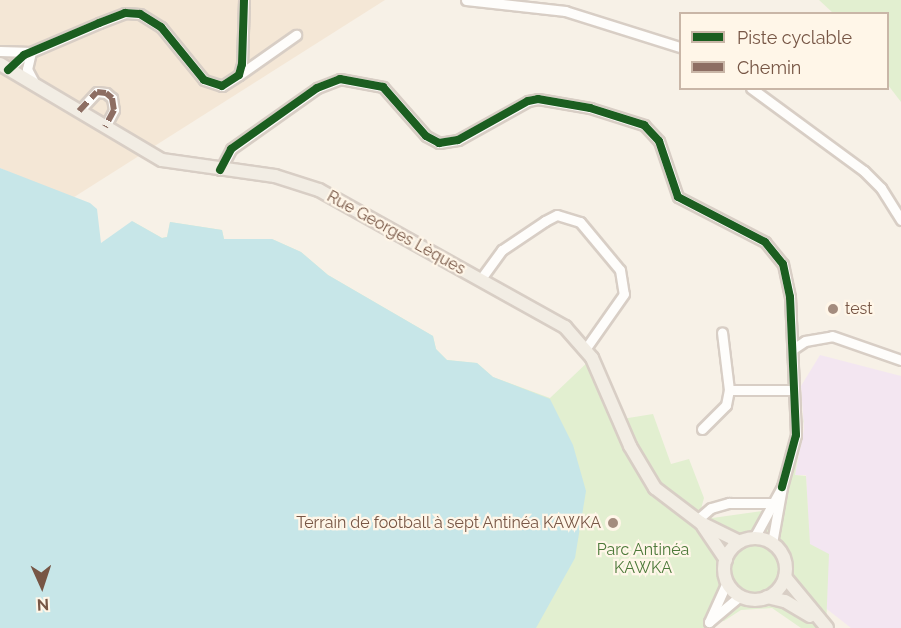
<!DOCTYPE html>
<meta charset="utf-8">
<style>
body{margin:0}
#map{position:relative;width:901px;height:628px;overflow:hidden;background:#f7f1e7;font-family:Raleway,sans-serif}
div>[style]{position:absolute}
.residential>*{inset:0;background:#f4e7d6}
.education>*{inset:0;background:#f3e6f1}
.green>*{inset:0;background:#e2efd0}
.water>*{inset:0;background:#c7e6e8}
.roads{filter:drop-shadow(2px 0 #d8cec5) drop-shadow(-2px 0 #d8cec5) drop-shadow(0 2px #d8cec5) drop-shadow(0 -2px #d8cec5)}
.minor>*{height:9px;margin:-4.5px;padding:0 4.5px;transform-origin:4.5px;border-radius:4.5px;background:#fefdfb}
.major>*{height:12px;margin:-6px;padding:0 6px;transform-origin:6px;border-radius:6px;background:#f2ede4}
.major>.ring{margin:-6px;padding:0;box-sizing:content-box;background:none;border:12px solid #f2ede4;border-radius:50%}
.quiet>*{height:6px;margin-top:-3px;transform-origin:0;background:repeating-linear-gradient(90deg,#8d6e63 0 12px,transparent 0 18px)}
.cycleway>*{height:8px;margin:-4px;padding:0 4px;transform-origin:4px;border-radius:4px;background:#1b5e20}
.dots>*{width:16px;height:16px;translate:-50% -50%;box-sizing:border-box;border:3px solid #fff6e8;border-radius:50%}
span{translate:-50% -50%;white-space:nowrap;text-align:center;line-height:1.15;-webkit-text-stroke:4.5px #fff6e8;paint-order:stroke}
.street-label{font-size:16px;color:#775645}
.poi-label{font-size:16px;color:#775645}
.left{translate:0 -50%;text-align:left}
.right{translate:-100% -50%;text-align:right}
.park-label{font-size:16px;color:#4c7939}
.legend{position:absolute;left:679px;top:12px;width:210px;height:78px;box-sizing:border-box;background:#fff6e8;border:2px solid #c9b6a7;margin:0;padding:8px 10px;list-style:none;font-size:18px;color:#775645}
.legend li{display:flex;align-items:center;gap:12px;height:30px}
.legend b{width:30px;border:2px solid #c9b6a7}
.north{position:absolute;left:12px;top:556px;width:60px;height:60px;-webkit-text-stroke:4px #fff6e8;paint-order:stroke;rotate:177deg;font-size:16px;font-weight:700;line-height:24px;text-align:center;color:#775645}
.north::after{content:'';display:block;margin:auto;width:21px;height:27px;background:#775645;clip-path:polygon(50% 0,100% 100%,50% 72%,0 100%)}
</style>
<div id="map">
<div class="residential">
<div style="clip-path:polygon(0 0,385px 0,71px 199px,0 168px)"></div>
</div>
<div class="education">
<div style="clip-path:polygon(820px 355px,901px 376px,901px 628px,851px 628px,818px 602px,812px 592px,806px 475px,795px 475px,804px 429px,801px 386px)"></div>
</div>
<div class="green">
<div style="clip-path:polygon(819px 0,901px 0,901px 102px,888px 85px,888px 14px,833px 13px)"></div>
<div style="clip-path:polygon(132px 221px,162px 238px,167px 237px,170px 222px,222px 230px,224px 239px,272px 239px,301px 252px,328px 275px,433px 336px,436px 349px,447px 360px,477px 363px,493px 377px,550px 398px,592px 358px,622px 419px,653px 414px,671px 464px,689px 459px,704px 498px,698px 520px,777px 509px,804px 418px,795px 475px,806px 476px,810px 544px,829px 554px,826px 628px,801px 628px,772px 608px,741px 610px,724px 621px,710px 622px,705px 628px,447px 628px)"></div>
</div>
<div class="water">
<div style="clip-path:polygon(0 168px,90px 203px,97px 209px,101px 243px,132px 221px,162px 238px,167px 237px,170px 222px,222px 230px,224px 239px,272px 239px,301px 252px,328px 275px,433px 336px,436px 349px,447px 360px,477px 363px,493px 377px,550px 399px,573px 445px,586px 491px,575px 558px,536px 628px,0 628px)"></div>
</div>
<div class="roads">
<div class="minor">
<div style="left:466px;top:0;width:100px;rotate:6.3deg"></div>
<div style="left:565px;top:11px;width:121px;rotate:17.4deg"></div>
<div style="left:0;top:51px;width:31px;rotate:2deg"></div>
<div style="left:31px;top:52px;width:17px;rotate:103deg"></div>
<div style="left:27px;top:69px;width:17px;rotate:62deg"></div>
<div style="left:8px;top:70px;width:22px;rotate:-43deg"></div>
<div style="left:24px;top:55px;width:82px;rotate:-23.1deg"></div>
<div style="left:99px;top:23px;width:28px;rotate:-21deg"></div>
<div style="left:125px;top:13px;width:15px;rotate:4deg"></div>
<div style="left:140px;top:14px;width:25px;rotate:32deg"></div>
<div style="left:161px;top:27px;width:68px;rotate:50.9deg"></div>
<div style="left:204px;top:80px;width:19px;rotate:18deg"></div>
<div style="left:222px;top:86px;width:20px;rotate:-33deg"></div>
<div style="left:239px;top:75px;width:11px;rotate:-75deg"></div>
<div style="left:242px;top:64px;width:64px;rotate:-88.2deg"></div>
<div style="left:239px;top:75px;width:70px;rotate:-35.1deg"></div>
<div style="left:751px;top:88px;width:140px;rotate:36.3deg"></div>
<div style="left:864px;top:171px;width:24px;rotate:45deg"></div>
<div style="left:881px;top:188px;width:38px;rotate:58deg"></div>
<div style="left:79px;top:111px;width:26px;rotate:-47deg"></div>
<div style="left:97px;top:92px;width:9px;rotate:6deg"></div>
<div style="left:106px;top:93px;width:8px;rotate:40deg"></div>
<div style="left:112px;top:98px;width:12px;rotate:81deg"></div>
<div style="left:114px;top:110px;width:19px;rotate:118deg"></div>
<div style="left:220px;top:170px;width:24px;rotate:-62deg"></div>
<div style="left:231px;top:149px;width:105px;rotate:-35.3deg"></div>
<div style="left:317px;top:88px;width:25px;rotate:-21deg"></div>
<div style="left:340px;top:79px;width:44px;rotate:10.5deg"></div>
<div style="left:383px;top:87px;width:65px;rotate:48.7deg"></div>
<div style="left:426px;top:136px;width:15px;rotate:28deg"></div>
<div style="left:439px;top:143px;width:19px;rotate:-9deg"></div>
<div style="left:458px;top:140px;width:80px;rotate:-29.1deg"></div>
<div style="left:528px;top:101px;width:10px;rotate:-11deg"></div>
<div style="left:538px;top:99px;width:53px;rotate:9.8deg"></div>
<div style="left:590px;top:108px;width:57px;rotate:17.5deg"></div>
<div style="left:644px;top:125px;width:22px;rotate:47deg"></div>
<div style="left:659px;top:141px;width:59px;rotate:71.3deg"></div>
<div style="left:678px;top:197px;width:98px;rotate:27.3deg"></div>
<div style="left:765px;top:242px;width:28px;rotate:51deg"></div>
<div style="left:783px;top:264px;width:34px;rotate:78deg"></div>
<div style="left:790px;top:297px;width:138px;rotate:87.5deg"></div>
<div style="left:796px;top:435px;width:54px;rotate:105.1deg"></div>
<div style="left:480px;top:280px;width:37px;rotate:-54deg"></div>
<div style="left:502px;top:250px;width:52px;rotate:-34deg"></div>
<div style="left:545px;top:221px;width:13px;rotate:-27deg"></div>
<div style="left:557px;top:215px;width:24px;rotate:17deg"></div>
<div style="left:580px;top:222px;width:62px;rotate:50.2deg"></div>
<div style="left:620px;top:270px;width:24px;rotate:81deg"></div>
<div style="left:624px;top:294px;width:66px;rotate:125.1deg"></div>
<div style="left:793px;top:349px;width:14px;rotate:-34deg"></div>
<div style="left:805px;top:341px;width:27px;rotate:-10deg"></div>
<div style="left:832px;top:336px;width:73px;rotate:19.2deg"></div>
<div style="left:729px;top:390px;width:65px"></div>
<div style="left:702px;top:429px;width:34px;rotate:-45deg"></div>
<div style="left:726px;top:405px;width:15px;rotate:-79deg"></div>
<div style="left:729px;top:390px;width:58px;rotate:-96.9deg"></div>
<div style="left:697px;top:520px;width:18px;rotate:-41deg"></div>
<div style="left:711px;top:508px;width:19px;rotate:-16deg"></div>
<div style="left:729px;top:503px;width:46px"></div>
<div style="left:754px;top:538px;width:58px;rotate:-61.2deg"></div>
<div style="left:782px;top:487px;width:57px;rotate:100.1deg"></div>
<div style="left:727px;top:582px;width:44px;rotate:114.2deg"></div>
<div style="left:709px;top:622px;width:40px;rotate:-40deg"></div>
</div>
<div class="major">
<div style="left:0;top:64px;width:188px;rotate:30.7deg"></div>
<div style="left:162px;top:160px;width:114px;rotate:8.1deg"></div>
<div style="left:275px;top:176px;width:46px;rotate:17.7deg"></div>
<div style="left:319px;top:190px;width:282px;rotate:29.1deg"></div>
<div style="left:565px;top:327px;width:41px;rotate:48.9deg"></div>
<div style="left:592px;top:358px;width:96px;rotate:66.6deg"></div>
<div style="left:630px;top:446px;width:49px;rotate:59.2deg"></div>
<div style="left:655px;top:488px;width:58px;rotate:37.3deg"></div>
<div style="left:701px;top:523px;width:43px;rotate:26deg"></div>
<div style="left:703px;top:526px;width:41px;rotate:55.9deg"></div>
<div class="ring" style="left:724px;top:538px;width:50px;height:50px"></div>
<div style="left:785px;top:577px;width:66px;rotate:50.5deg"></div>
<div style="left:767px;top:597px;width:18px;rotate:13deg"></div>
<div style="left:785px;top:601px;width:29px;rotate:31deg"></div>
</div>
</div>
<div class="quiet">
<div style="left:79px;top:111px;width:26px;rotate:-47deg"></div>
<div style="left:97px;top:92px;width:9px;rotate:6deg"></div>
<div style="left:106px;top:93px;width:8px;rotate:40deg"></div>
<div style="left:112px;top:98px;width:12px;rotate:81deg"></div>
<div style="left:114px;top:110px;width:19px;rotate:118deg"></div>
</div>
<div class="cycleway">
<div style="left:8px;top:70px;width:22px;rotate:-43deg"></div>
<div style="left:24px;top:55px;width:82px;rotate:-23.1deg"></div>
<div style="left:99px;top:23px;width:28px;rotate:-21deg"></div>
<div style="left:125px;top:13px;width:15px;rotate:4deg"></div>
<div style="left:140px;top:14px;width:25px;rotate:32deg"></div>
<div style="left:161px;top:27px;width:68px;rotate:50.9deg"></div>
<div style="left:204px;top:80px;width:19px;rotate:18deg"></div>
<div style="left:222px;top:86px;width:20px;rotate:-33deg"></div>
<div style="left:239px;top:75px;width:11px;rotate:-75deg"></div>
<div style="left:242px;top:64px;width:64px;rotate:-88.2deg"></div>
<div style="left:220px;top:170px;width:24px;rotate:-62deg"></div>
<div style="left:231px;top:149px;width:105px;rotate:-35.3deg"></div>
<div style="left:317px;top:88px;width:25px;rotate:-21deg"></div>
<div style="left:340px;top:79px;width:44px;rotate:10.5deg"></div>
<div style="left:383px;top:87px;width:65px;rotate:48.7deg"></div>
<div style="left:426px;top:136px;width:15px;rotate:28deg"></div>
<div style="left:439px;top:143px;width:19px;rotate:-9deg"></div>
<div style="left:458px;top:140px;width:80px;rotate:-29.1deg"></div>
<div style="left:528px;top:101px;width:10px;rotate:-11deg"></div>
<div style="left:538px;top:99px;width:53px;rotate:9.8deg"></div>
<div style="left:590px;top:108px;width:57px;rotate:17.5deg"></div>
<div style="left:644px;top:125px;width:22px;rotate:47deg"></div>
<div style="left:659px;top:141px;width:59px;rotate:71.3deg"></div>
<div style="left:678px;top:197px;width:98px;rotate:27.3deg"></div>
<div style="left:765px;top:242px;width:28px;rotate:51deg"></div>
<div style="left:783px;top:264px;width:34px;rotate:78deg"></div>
<div style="left:790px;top:297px;width:138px;rotate:87.5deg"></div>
<div style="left:796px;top:435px;width:54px;rotate:105.1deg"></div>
</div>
<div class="dots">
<div style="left:833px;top:309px;background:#a48c7e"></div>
<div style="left:613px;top:523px;background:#a48c7e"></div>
</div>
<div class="street-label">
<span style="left:396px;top:233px;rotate:29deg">Rue Georges Lèques</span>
</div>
<div class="poi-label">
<span class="left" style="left:845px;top:309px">test</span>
<span class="right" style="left:601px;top:523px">Terrain de football à sept Antinéa KAWKA</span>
</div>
<div class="park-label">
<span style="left:643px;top:559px">Parc Antinéa<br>KAWKA</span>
</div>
<ul class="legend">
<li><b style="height:8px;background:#1b5e20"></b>Piste cyclable</li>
<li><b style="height:8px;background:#8d6e63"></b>Chemin</li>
</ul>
<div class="north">N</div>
</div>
